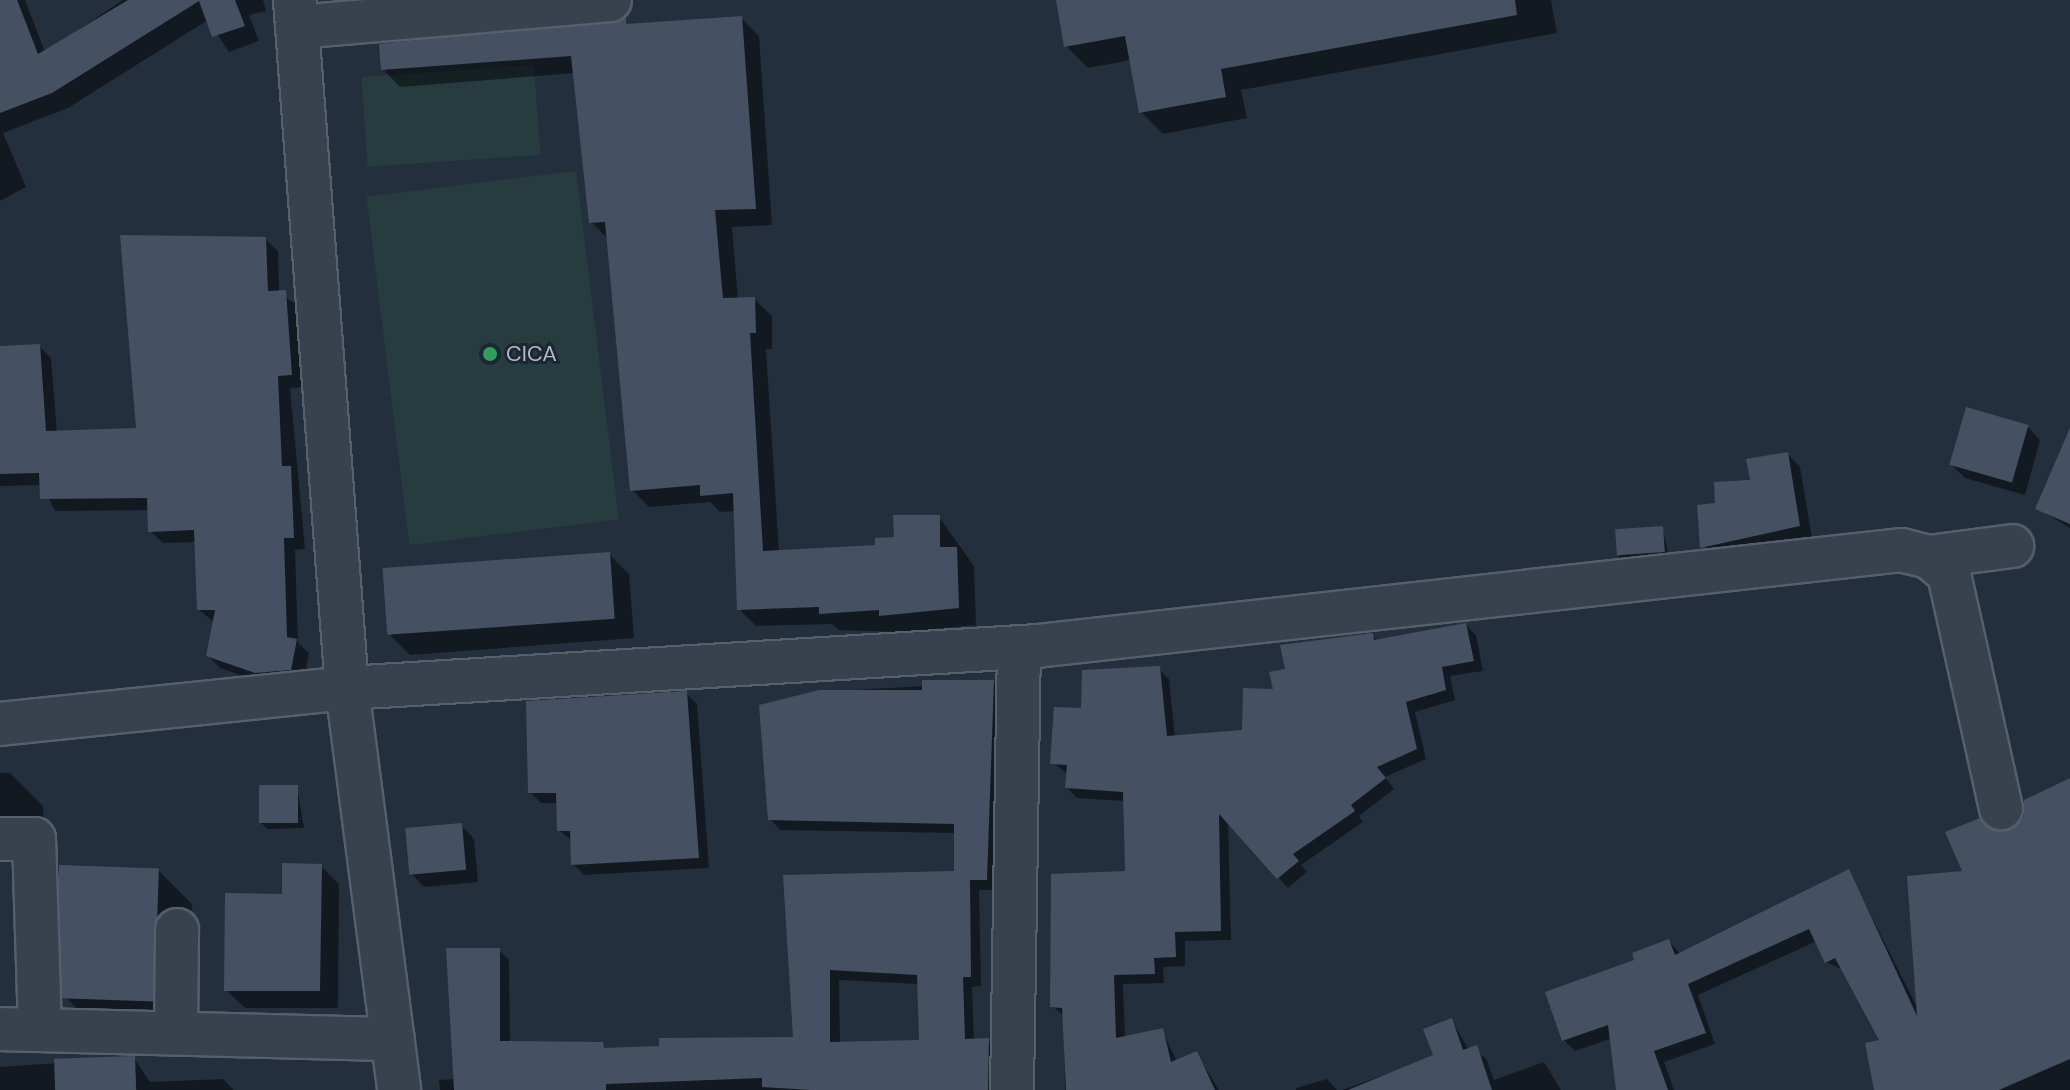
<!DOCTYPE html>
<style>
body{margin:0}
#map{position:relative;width:2070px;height:1090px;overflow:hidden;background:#242f3e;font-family:"DM Sans",sans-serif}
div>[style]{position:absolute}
.green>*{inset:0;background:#263c3f;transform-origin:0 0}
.shadow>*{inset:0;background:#0007}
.building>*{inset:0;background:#455162;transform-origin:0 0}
.roads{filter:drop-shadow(2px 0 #565f6c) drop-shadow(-2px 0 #565f6c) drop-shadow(0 2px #565f6c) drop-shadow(0 -2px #565f6c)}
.minor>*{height:42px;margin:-21px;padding:0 21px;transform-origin:21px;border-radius:21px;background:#38414e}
.dots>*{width:22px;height:22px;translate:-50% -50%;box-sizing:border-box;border:4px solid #1d2633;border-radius:50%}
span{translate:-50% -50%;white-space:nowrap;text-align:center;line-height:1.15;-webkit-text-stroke:6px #1d2633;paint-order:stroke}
.poi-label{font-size:22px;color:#b4bcc9}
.left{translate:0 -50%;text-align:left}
</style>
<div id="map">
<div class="green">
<div style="left:534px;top:65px;width:90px;height:173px;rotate:86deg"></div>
<div style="left:576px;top:171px;width:351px;height:211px;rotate:83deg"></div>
</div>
<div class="shadow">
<div style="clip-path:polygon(0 0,25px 0,45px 52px,123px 0,263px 0,266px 11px,249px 15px,259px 41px,229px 52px,208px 20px,68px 108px,3px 133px,26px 187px,0 201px)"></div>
<div style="clip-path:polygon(1058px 0,1551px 0,1557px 33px,1241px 90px,1247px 118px,1163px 134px,1141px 112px,1131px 60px,1088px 68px,1066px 46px)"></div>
<div style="clip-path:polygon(742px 19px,759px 36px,772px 225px,732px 227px,738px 299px,754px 299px,772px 316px,772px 349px,766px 349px,779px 552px,877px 547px,939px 517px,974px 566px,976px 625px,899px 632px,839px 630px,832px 624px,756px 626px,739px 609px,735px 511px,720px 512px,710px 502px,649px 507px,632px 490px,609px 240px,591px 222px,575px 73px,400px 87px,383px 69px)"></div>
<div style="clip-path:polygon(265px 239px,278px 251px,279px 293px,297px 305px,304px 387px,290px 388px,305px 549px,295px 550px,298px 643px,309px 653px,303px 682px,269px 685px,220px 668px,208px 656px,214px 622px,199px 610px,196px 542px,163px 543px,150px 531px,149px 510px,55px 511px,42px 485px,0 486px,0 348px,39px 346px,51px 358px,57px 433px,138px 430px)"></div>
<div style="clip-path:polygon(2027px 426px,2040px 440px,2025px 495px,1965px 478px,1951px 464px)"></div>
<div style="clip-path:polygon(1788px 454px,1800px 467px,1812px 538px,1718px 559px,1705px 547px,1699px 506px,1717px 505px)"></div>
<div style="clip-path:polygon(2070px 488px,2070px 528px,2037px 508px)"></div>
<div style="clip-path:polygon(1662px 528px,1670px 558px,1624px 563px,1618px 557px)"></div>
<div style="clip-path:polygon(609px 554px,629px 574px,634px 638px,410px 655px,390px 635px)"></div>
<div style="clip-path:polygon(1466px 625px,1476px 635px,1483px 671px,1450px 676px,1455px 700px,1415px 712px,1426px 759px,1385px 777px,1394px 789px,1359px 816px,1363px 822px,1301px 865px,1307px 872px,1288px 888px,1228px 822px,1231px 940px,1185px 941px,1185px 966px,1163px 967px,1164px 983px,1123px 984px,1125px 1038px,1162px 1030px,1177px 1062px,1196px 1053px,1219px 1090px,1065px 1090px,1064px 1016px,1052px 1006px,1127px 873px,1126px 801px,1077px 798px,1067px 788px,1068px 774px,1053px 763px,1083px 710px,1159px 669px,1169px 679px,1175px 738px,1244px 732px,1287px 671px,1372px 635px,1378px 641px)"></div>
<div style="clip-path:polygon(evenodd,994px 682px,1004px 693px,997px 890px,979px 890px,981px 986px,972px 987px,974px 1041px,988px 1040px,998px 1051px,999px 1090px,440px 1090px,439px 1080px,456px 1079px,499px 950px,509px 960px,510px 1043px,608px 1050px,795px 1039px,785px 877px,956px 873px,956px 833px,780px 830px,770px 819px,819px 692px,994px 682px,839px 980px,919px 984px,921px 1042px,840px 1044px,839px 980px)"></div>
<div style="clip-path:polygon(686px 693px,697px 704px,709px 868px,584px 875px,573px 864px,572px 841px,559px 830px,558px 803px,541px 803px,530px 792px)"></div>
<div style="clip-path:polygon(0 773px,10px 773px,43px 806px,45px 848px,0 853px)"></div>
<div style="clip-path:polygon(2070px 778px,2070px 1090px,1884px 1090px,1883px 1044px,1844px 970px,1826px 962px,1817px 941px,1698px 995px,1715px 1044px,1664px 1062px,1674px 1090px,1618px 1090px,1610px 1039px,1575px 1051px,1564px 1040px,1637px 961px,1669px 941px,1681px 955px,1849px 872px,1918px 1009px,1965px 873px,2026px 817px,2026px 801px)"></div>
<div style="clip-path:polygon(297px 787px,304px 828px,268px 829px,261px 823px)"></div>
<div style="clip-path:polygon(461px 825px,474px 839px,478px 882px,424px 887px,411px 873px)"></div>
<div style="clip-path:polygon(321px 866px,339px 884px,338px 1008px,245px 1008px,226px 990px,284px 896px)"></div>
<div style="clip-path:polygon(158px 870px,192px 904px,185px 1033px,99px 1030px,65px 997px)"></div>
<div style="clip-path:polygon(1452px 1021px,1469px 1050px,1486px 1058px,1494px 1080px,1544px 1062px,1561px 1090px,1342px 1090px,1435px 1057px)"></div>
<div style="clip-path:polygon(134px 1058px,150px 1082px,223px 1079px,234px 1090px,0 1090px,0 1067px)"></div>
<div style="clip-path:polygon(1327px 1079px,1337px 1090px,1296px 1090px,1296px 1088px)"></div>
</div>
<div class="building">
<div style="clip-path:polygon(0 0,17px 0,38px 54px,128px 0,235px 0,245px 26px,212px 37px,199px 1px,52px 93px,0 113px)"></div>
<div style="clip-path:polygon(1056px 0,1515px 0,1517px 15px,1221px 69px,1226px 97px,1139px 113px,1125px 36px,1064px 47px)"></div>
<div style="clip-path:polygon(742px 16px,756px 209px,715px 210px,723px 298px,755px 297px,756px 333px,750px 333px,763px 551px,875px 545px,875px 538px,894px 537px,893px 515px,940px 515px,940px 547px,957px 547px,959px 608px,879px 616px,879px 610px,819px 614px,819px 607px,737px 610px,733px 493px,700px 496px,700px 485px,630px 491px,605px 222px,589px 223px,571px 56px,381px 70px,379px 44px,626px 17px,626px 24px)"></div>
<div style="clip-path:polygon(120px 235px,266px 237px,268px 291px,286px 290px,292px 375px,278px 376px,282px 466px,291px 466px,294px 538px,284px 538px,287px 637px,297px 639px,291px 670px,255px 673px,206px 656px,215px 610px,197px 610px,194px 530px,148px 532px,147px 498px,40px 499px,39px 473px,0 474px,0 346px,40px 344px,46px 431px,136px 428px)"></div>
<div style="left:1966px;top:407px;width:65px;height:60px;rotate:16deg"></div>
<div style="clip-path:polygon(2070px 428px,2070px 524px,2035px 509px)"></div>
<div style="clip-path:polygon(1788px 452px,1800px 526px,1700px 548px,1697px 505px,1715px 503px,1714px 482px,1750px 480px,1746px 459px)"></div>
<div style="left:1663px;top:526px;width:26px;height:48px;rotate:86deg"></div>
<div style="left:610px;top:552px;width:67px;height:228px;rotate:86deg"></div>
<div style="clip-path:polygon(1466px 623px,1474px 661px,1442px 667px,1446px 690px,1406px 702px,1417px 749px,1377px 767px,1386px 778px,1351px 805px,1355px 811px,1293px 854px,1299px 861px,1277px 879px,1219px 814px,1221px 931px,1175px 932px,1176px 957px,1154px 958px,1155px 974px,1114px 975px,1116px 1038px,1163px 1028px,1171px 1062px,1197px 1051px,1215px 1090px,1066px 1090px,1062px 1008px,1050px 1007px,1051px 874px,1125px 871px,1123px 792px,1065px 788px,1067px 765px,1050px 764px,1054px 707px,1081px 708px,1082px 670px,1160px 666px,1167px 736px,1242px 730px,1243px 688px,1273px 689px,1269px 672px,1285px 669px,1280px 645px,1373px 633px,1374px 640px)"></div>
<div style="clip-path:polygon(evenodd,922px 680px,994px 680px,987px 880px,970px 880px,971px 977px,963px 977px,965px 1039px,989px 1038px,988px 1090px,811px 1090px,762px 1087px,762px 1078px,606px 1084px,606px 1090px,454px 1090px,446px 948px,500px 948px,500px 1041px,603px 1042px,604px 1048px,659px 1046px,659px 1038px,793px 1037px,783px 875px,954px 871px,954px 824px,768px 820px,759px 705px,819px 690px,922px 690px,922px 680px,830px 970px,917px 975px,919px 1040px,830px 1042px,830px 970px)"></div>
<div style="clip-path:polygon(687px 691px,699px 858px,571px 865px,570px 831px,557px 831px,556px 793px,528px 793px,526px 701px)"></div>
<div style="clip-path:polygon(2070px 778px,2070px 1059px,1999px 1090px,1874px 1090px,1865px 1043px,1879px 1040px,1835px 958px,1825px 963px,1809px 929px,1688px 984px,1706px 1033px,1654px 1051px,1668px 1090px,1616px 1090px,1608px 1025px,1562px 1041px,1545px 992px,1634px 960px,1632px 953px,1669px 939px,1675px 955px,1849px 869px,1917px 1016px,1907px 876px,1962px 871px,1945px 832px,1980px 818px,2007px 831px,2024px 816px,2024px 800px)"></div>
<div style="left:259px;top:785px;width:39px;height:38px"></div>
<div style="left:462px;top:823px;width:47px;height:57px;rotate:85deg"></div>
<div style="clip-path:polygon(282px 863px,322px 864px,320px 991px,224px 991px,225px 893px,282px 894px)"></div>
<div style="left:59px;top:865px;width:100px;height:133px;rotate:2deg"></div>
<div style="clip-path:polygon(1452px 1018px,1463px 1050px,1477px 1045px,1492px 1090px,1348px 1090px,1433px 1055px,1423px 1029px)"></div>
<div style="left:135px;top:1056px;width:34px;height:81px;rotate:88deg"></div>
</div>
<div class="roads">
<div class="minor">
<div style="left:295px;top:0;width:690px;rotate:85.68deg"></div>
<div style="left:347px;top:688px;width:405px;rotate:82.6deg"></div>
<div style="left:297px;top:27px;width:314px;rotate:-4.9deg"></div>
<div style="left:1929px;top:557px;width:84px;rotate:-7.5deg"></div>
<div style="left:0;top:724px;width:349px;rotate:-5.9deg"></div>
<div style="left:347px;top:688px;width:691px;rotate:-3.48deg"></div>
<div style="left:1037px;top:646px;width:869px;rotate:-6.34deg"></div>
<div style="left:1901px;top:550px;width:29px;rotate:14deg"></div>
<div style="left:1929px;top:557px;width:26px;rotate:40deg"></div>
<div style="left:1949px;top:574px;width:240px;rotate:77.5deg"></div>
<div style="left:0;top:839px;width:34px"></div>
<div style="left:34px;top:839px;width:189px;rotate:88.2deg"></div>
<div style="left:0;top:1029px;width:393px;rotate:1.5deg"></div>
<div style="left:176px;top:1032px;width:102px;rotate:-89.4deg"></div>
<div style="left:1012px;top:1090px;width:443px;rotate:-89.1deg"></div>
</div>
</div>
<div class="dots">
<div style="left:490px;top:354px;background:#2e9e5b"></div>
</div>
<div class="poi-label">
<span class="left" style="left:506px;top:354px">CICA</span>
</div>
</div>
